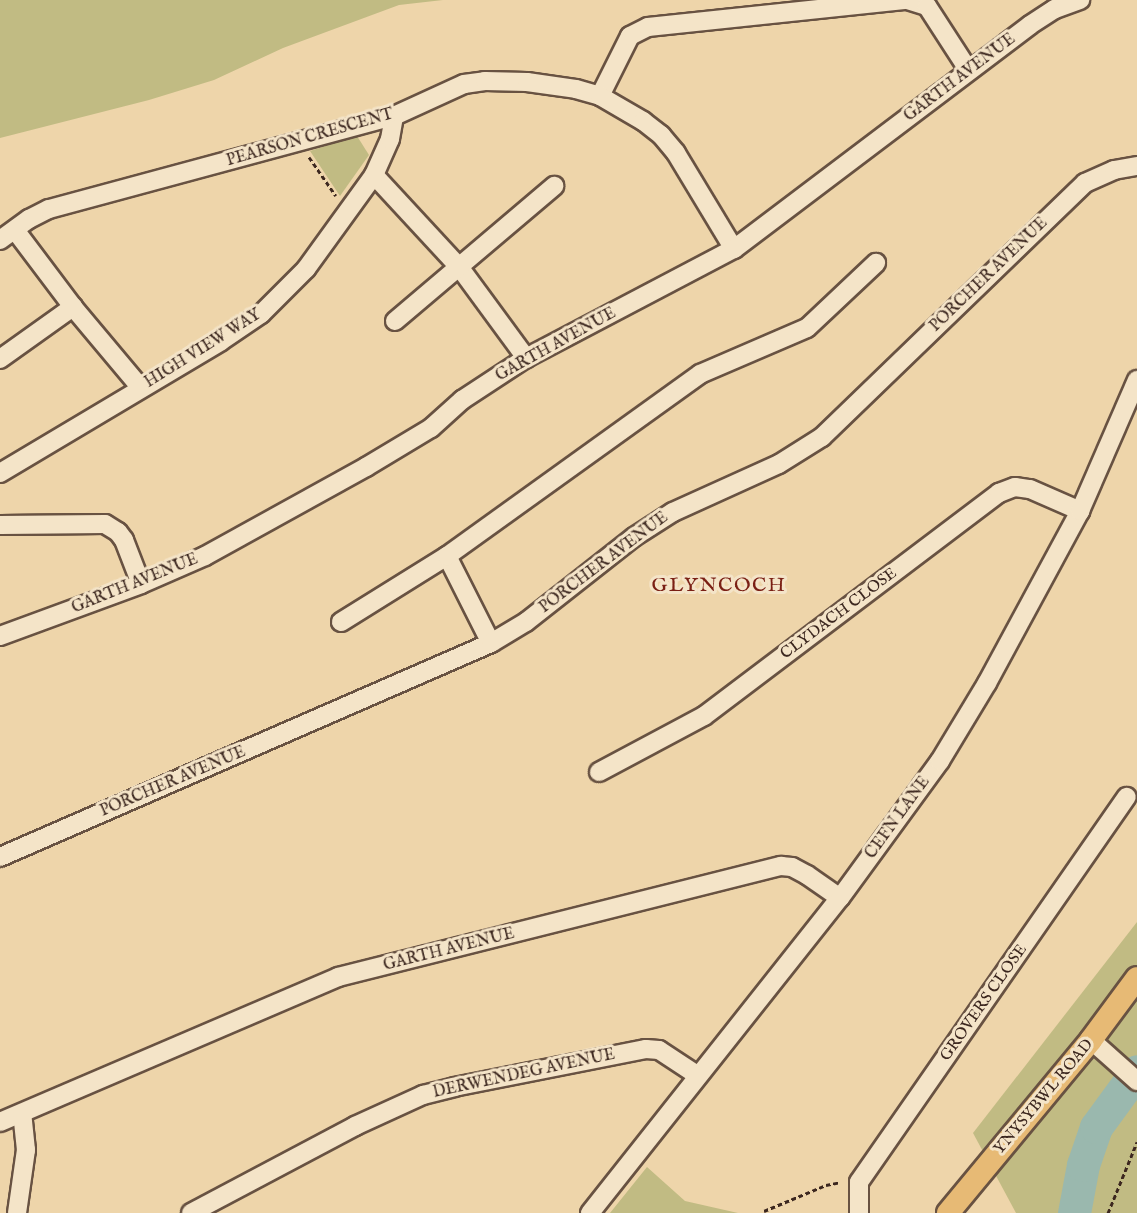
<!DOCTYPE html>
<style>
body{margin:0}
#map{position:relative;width:1137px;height:1213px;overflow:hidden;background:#eed5aa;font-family:"IM FELL English",serif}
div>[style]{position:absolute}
.green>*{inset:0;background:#c1bb83}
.river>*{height:33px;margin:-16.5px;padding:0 16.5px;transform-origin:16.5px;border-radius:16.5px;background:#9ab8ae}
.path>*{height:3px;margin-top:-1.5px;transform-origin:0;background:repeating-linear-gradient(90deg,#3c271f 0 4.5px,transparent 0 7.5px)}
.roads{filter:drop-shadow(2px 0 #685242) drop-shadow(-2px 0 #685242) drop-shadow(0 2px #685242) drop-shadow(0 -2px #685242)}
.minor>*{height:18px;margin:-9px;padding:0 9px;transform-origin:9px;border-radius:9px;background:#f4e4c8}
.major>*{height:22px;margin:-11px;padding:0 11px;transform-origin:11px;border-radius:11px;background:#e7ba75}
span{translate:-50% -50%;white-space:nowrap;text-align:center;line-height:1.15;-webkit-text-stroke:6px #f4e4c8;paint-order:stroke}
.street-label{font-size:16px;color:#3c271f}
.quarter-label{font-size:20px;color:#7a1f14;letter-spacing:1.5px}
</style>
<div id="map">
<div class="green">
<div style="clip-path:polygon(0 0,443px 0,399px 5px,283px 48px,214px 80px,149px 100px,0 138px)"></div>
<div style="clip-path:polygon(357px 136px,369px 155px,340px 196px,310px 151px)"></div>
<div style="clip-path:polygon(1137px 922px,1137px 1213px,1016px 1213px,973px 1133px)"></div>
<div style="clip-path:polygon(647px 1167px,685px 1201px,738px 1213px,610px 1213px)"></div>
</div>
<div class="river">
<div style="left:1074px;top:1213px;width:49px;rotate:-79.4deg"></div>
<div style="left:1083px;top:1165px;width:40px;rotate:-71.1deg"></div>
<div style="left:1096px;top:1127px;width:69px;rotate:-53.8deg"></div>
</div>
<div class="path">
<div style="left:309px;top:157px;width:47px;rotate:55.3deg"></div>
<div style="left:764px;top:1211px;width:67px;rotate:-22.8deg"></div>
<div style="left:826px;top:1185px;width:15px;rotate:-11deg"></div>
<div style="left:1108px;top:1213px;width:77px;rotate:-67.8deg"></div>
</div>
<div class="roads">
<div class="minor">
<div style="left:600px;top:96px;width:67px;rotate:-63.4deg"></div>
<div style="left:630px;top:36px;width:20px;rotate:-27deg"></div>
<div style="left:648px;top:27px;width:260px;rotate:-6deg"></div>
<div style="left:907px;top:0;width:21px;rotate:17deg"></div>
<div style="left:927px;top:6px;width:77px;rotate:57.1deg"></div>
<div style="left:374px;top:175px;width:127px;rotate:47.2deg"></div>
<div style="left:460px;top:268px;width:112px;rotate:53.7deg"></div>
<div style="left:15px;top:230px;width:96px;rotate:53deg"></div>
<div style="left:73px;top:307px;width:106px;rotate:50deg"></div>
<div style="left:0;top:240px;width:36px;rotate:-36deg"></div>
<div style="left:29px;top:219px;width:22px;rotate:-27deg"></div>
<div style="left:49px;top:209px;width:357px;rotate:-15.1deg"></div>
<div style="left:394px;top:116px;width:77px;rotate:-24.6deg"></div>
<div style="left:464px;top:84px;width:21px;rotate:-8deg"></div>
<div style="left:485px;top:81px;width:42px;rotate:1.4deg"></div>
<div style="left:527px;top:82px;width:49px;rotate:8.1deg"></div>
<div style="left:576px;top:89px;width:25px;rotate:16deg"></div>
<div style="left:600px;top:96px;width:50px;rotate:30.2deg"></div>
<div style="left:643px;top:121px;width:23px;rotate:38deg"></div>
<div style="left:661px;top:135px;width:23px;rotate:50deg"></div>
<div style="left:676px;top:153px;width:112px;rotate:58.9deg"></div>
<div style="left:395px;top:321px;width:209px;rotate:-40.3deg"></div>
<div style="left:0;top:359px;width:90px;rotate:-35.5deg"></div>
<div style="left:0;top:473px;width:257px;rotate:-30.8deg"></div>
<div style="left:221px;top:341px;width:48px;rotate:-34deg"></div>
<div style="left:261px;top:314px;width:64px;rotate:-45deg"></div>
<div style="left:306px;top:269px;width:116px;rotate:-54.1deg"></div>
<div style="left:374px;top:175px;width:39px;rotate:-66deg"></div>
<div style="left:390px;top:139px;width:23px;rotate:-80deg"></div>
<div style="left:0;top:525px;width:105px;rotate:-0.5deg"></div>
<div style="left:105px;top:524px;width:15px;rotate:32deg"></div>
<div style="left:118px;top:532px;width:10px;rotate:53deg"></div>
<div style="left:124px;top:540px;width:47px;rotate:68.9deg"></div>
<div style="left:447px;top:556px;width:97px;rotate:63.2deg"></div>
<div style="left:341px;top:622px;width:125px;rotate:-31.9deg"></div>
<div style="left:447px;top:556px;width:312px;rotate:-35.7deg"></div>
<div style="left:700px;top:374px;width:116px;rotate:-23.3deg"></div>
<div style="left:807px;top:328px;width:95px;rotate:-43.3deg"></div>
<div style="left:0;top:636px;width:150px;rotate:-20.2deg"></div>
<div style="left:141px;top:584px;width:70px;rotate:-23.6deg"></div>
<div style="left:205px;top:556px;width:184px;rotate:-28.9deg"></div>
<div style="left:366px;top:467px;width:76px;rotate:-31deg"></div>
<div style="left:431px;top:428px;width:42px;rotate:-42.1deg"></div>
<div style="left:462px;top:400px;width:77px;rotate:-33.3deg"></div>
<div style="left:526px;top:358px;width:235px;rotate:-27.7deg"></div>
<div style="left:734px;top:249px;width:371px;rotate:-37.1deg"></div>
<div style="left:1030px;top:25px;width:30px;rotate:-33deg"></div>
<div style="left:1055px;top:9px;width:27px;rotate:-20deg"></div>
<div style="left:599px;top:772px;width:119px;rotate:-28.1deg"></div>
<div style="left:704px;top:716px;width:370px;rotate:-37.1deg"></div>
<div style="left:999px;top:493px;width:17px;rotate:-21deg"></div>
<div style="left:1015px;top:487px;width:15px;rotate:8deg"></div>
<div style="left:1030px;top:489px;width:55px;rotate:23.7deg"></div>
<div style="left:0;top:857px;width:536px;rotate:-23.55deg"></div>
<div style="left:491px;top:643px;width:41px;rotate:-31deg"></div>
<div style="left:526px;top:622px;width:137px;rotate:-38.2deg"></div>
<div style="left:634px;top:537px;width:46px;rotate:-32.7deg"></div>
<div style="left:673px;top:512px;width:116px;rotate:-24.4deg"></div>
<div style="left:779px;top:464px;width:51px;rotate:-32.1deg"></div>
<div style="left:822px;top:437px;width:366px;rotate:-44deg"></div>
<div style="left:1085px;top:183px;width:32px;rotate:-24deg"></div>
<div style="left:1114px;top:170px;width:23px;rotate:-10deg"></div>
<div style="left:1091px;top:1040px;width:62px;rotate:41.7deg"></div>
<div style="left:0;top:1122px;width:368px;rotate:-23.2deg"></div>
<div style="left:338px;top:977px;width:457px;rotate:-14.1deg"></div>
<div style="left:781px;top:866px;width:11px;rotate:5deg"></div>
<div style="left:792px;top:867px;width:17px;rotate:28deg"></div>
<div style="left:807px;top:875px;width:40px;rotate:34.9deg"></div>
<div style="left:17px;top:1213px;width:64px;rotate:-81.9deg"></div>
<div style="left:26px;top:1150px;width:36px;rotate:-96deg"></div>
<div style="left:191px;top:1213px;width:186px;rotate:-27.9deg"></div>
<div style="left:355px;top:1126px;width:75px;rotate:-24.5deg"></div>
<div style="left:423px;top:1095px;width:32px;rotate:-14deg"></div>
<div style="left:454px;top:1087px;width:196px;rotate:-11.2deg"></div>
<div style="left:646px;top:1049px;width:13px;rotate:4deg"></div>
<div style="left:659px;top:1050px;width:45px;rotate:33.3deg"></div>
<div style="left:590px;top:1213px;width:402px;rotate:-51.6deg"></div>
<div style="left:840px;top:898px;width:170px;rotate:-53.9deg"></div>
<div style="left:940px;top:761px;width:91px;rotate:-58.9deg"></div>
<div style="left:987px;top:683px;width:196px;rotate:-61.6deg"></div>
<div style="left:1080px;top:511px;width:143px;rotate:-66.5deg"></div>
<div style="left:859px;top:1213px;width:31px;rotate:-90deg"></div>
<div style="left:859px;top:1182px;width:469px;rotate:-55.2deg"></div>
</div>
<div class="major">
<div style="left:948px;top:1213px;width:224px;rotate:-50.4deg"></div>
<div style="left:1091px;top:1040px;width:77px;rotate:-53.4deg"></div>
</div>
</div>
<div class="street-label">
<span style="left:960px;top:78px;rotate:-37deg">GARTH AVENUE</span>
<span style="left:310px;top:138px;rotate:-16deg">PEARSON CRESCENT</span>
<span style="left:989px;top:275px;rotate:-44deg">PORCHER AVENUE</span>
<span style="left:556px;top:345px;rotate:-29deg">GARTH AVENUE</span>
<span style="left:203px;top:349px;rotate:-32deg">HIGH VIEW WAY</span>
<span style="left:604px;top:563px;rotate:-37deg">PORCHER AVENUE</span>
<span style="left:135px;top:584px;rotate:-22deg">GARTH AVENUE</span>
<span style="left:839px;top:614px;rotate:-37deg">CLYDACH CLOSE</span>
<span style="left:173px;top:782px;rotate:-23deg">PORCHER AVENUE</span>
<span style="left:898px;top:818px;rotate:-54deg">CEFN LANE</span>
<span style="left:449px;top:950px;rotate:-14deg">GARTH AVENUE</span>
<span style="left:984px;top:1003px;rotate:-55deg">GROVERS CLOSE</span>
<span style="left:524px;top:1074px;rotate:-12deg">DERWENDEG AVENUE</span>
<span style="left:1044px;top:1097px;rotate:-50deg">YNYSYBWL ROAD</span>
</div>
<div class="quarter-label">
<span style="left:719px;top:585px">GLYNCOCH</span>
</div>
</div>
